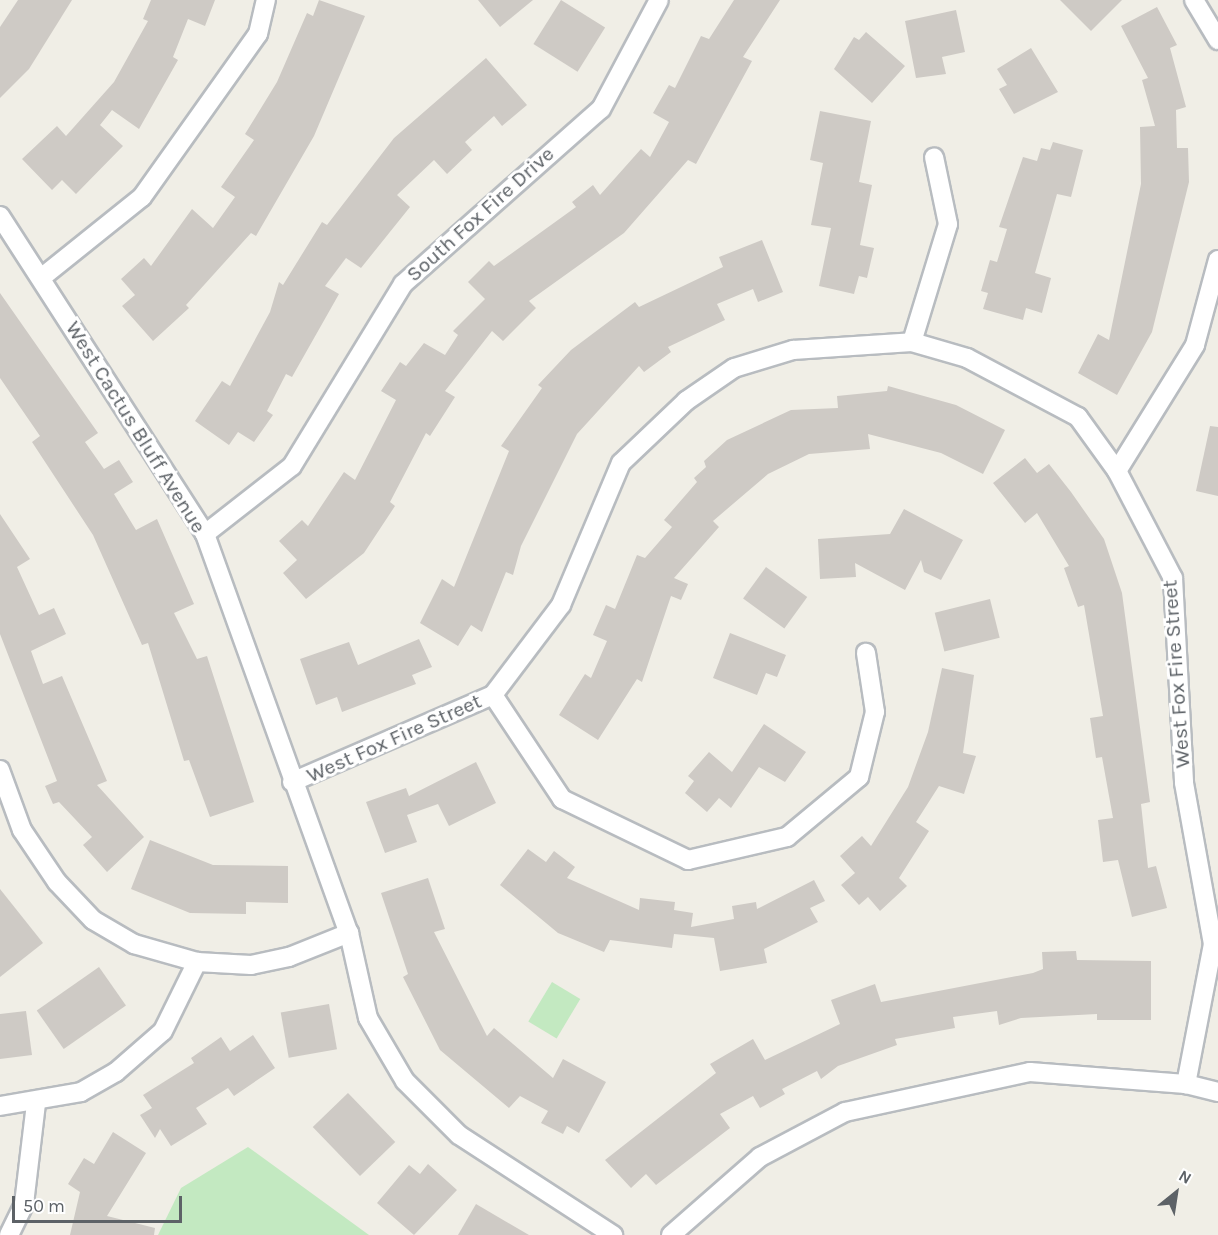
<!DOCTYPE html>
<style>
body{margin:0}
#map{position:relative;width:1218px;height:1235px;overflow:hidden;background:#f0eee6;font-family:Karla,sans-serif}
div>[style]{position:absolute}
.green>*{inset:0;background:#c3e9c1;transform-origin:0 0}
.building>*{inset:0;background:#cecac5;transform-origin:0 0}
.roads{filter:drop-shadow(2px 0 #b8bcc0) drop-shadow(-2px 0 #b8bcc0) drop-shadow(0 2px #b8bcc0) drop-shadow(0 -2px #b8bcc0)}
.minor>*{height:18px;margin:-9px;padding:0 9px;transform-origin:9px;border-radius:9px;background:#fff}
span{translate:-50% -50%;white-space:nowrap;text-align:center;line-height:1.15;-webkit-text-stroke:6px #fff;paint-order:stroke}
.street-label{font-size:21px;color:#5d6267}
.north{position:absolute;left:1146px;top:1163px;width:60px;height:60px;-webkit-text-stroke:4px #fff;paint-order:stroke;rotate:30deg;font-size:16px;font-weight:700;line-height:24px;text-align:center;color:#5d6267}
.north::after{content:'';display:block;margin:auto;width:21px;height:27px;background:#5d6267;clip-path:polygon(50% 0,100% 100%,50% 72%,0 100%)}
.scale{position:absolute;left:12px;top:1196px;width:170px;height:27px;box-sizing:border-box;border:3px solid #5d6267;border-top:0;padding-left:8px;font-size:18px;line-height:21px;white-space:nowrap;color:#5d6267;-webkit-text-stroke:4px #fff;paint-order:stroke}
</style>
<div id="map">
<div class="green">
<div style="left:552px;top:982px;width:33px;height:46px;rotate:31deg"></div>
<div style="clip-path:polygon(248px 1147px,369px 1235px,158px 1235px,181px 1188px)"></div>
</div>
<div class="building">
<div style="clip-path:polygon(18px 0,72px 0,29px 69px,0 98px,0 27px)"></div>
<div style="clip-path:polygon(151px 0,215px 0,205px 26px,188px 19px,173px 57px,178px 60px,139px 129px,112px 110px,100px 125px,123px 146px,76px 194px,62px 180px,52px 190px,22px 159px,57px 126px,66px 136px,114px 82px,148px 21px,143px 19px)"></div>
<div style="clip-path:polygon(319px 0,365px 16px,314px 136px,256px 236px,251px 233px,186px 305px,189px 308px,153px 341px,122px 306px,135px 295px,121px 279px,144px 258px,151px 266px,192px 209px,213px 228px,235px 197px,221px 187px,254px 140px,245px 134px,277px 82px,307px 13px,313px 16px)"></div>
<div style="clip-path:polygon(478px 0,533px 0,500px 27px)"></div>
<div style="left:561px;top:0;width:52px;height:52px;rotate:32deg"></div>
<div style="clip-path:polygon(734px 0,780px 0,743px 57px,752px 61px,696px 164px,688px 160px,624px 233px,529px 301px,536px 308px,503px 341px,492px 331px,445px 391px,455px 397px,430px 436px,426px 433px,390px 502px,395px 506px,364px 553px,306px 599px,283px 573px,297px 560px,279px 541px,302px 520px,308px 526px,344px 472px,355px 480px,396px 400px,381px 391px,400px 362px,406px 366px,424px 343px,445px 355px,458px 335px,453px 331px,485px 299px,468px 282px,489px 261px,494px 266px,576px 207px,572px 202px,593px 185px,600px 195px,641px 149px,650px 157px,669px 122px,653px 113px,669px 85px,675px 88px,701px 36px,709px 39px)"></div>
<div style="clip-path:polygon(1060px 0,1122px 0,1091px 31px)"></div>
<div style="clip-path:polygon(1157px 7px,1177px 45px,1170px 48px,1186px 107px,1176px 110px,1177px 148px,1188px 148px,1189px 182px,1152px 332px,1117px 395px,1078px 373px,1098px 334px,1109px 340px,1141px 184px,1140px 127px,1155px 126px,1142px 80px,1148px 78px,1121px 26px)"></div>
<div style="clip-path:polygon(956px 10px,965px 52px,942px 57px,946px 74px,916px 78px,905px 21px)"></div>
<div style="clip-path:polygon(866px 32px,905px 66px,872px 103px,834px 69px,854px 37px,859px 40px)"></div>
<div style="clip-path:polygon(1031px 48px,1058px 92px,1014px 114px,999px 89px,1007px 85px,997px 69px)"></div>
<div style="clip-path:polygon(486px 58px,527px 105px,502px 126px,494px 116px,465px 142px,472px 150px,447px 174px,434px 160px,397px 195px,410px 207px,361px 268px,346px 258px,325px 286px,339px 294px,292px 377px,286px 374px,267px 411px,273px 415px,254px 442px,238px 432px,229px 445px,195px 421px,222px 381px,230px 386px,270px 312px,279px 282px,283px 285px,322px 222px,327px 225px,394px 138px)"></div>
<div style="clip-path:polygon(820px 111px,871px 121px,859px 182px,872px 185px,860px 245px,874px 248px,867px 278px,859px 276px,854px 294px,819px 286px,831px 228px,811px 225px,823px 163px,810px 160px)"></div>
<div style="clip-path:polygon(1053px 142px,1083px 150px,1071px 197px,1057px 194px,1035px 273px,1051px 278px,1042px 313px,1026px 308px,1023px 320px,983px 309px,988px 293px,981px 291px,990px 260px,997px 262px,1007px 229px,999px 227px,1023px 157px,1037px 161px,1041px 148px,1050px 150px)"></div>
<div style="clip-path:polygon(762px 240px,783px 292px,758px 302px,753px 289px,717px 304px,725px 320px,668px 347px,671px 352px,644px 372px,639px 366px,577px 434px,521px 546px,513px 575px,506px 572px,482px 632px,471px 625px,458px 646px,420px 623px,442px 579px,454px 587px,509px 451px,501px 446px,542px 388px,538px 385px,571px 350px,635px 302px,639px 307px,723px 267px,719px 257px)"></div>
<div style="clip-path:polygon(0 293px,98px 433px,85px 442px,104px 469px,119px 460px,133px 482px,114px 494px,136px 530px,157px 519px,194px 604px,174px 613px,197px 659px,207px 656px,254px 802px,210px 817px,189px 760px,184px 761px,148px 643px,142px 645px,93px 535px,32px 442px,40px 436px,0 378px)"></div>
<div style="clip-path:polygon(888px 386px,956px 405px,1005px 430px,983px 474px,941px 453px,868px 434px,870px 449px,809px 454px,768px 474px,713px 521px,719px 527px,674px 578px,688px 584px,681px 600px,671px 596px,642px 682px,637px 679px,598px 740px,559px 715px,585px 674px,591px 678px,607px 641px,593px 635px,606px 605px,615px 609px,637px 555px,645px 558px,672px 527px,664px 520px,697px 482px,694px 478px,706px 467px,704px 461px,727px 440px,791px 410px,838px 408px,837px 396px,887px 391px)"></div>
<div style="clip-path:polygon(1210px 426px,1218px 427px,1218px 496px,1196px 491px)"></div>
<div style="clip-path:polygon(1025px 458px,1037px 473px,1049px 464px,1071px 492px,1104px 539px,1122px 593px,1150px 802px,1141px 804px,1148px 868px,1156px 866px,1167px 908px,1132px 917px,1118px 860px,1103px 862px,1098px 820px,1113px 818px,1102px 757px,1096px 758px,1090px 718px,1103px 716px,1084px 605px,1078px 607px,1064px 568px,1069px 566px,1037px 513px,1025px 523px,993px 483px)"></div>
<div style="clip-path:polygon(904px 509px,963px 540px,941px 580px,924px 572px,921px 560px,905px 590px,855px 563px,856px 577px,820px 579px,818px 539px,890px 534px)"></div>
<div style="clip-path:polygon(0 514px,30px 559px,17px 567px,39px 615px,54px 608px,66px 634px,31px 651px,43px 684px,62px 676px,107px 781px,97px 785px,144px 837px,107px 872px,83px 845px,92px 837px,59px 802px,53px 804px,45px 786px,57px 781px,0 634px)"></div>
<div style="left:766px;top:567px;width:51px;height:39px;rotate:36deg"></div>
<div style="left:990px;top:599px;width:40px;height:57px;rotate:76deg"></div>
<div style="clip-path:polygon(730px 633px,786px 655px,777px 677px,766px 673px,757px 695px,713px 678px)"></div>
<div style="clip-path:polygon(419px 639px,432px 667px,412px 675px,416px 684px,342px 712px,337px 697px,316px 705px,300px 659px,349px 642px,358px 665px)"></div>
<div style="clip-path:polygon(942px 668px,974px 675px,963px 753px,976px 756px,964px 794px,939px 786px,916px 822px,929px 831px,899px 878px,907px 886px,880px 911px,868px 897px,859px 905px,841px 885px,855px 873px,840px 856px,862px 836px,871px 846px,908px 787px,928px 732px)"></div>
<div style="clip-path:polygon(764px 724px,806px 752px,785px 782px,759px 767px,731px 808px,719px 798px,707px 812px,685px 793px,694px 781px,688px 776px,709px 752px,732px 772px)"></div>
<div style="clip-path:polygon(476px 762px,496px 803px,449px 826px,438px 804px,407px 815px,417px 842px,385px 853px,366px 802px,406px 788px,409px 796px)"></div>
<div style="clip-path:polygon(150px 840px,213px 865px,288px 866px,288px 903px,246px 902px,246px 914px,190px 913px,131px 889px)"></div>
<div style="clip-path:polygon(528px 849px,546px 862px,554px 851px,575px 867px,567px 878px,639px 910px,640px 898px,675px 902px,674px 910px,693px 913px,691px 927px,734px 919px,732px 906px,756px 902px,757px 909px,814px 880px,825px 901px,810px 908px,818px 922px,764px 949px,767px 963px,720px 971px,714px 938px,674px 934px,672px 948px,610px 940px,604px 952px,558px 933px,500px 885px)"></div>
<div style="clip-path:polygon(428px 878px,445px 929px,434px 932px,487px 1036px,494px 1028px,553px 1078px,563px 1059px,606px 1082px,579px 1133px,567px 1126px,563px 1134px,541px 1123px,548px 1111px,520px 1096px,509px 1108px,440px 1050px,403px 977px,408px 974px,381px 893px)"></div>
<div style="clip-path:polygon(0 889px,43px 943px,0 977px)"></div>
<div style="clip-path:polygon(1076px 951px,1077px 960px,1151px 961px,1151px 1020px,1097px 1020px,1097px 1014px,1021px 1018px,999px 1025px,997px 1011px,953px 1017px,955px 1028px,895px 1039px,897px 1045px,838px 1066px,821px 1079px,817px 1071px,782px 1089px,785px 1094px,760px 1108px,753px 1096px,720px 1114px,730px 1128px,656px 1185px,646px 1174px,631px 1188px,605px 1160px,716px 1073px,710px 1064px,753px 1039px,765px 1060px,840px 1024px,831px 1000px,875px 984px,881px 1002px,1033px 973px,1043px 969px,1042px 952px)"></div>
<div style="left:99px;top:967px;width:47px;height:76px;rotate:55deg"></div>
<div style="left:329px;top:1004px;width:46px;height:49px;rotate:80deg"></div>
<div style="clip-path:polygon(26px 1011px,32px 1055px,0 1059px,0 1014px)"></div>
<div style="clip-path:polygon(253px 1035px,275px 1068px,234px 1096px,228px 1088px,196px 1108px,207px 1124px,171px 1146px,160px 1129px,155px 1138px,140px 1115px,152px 1108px,143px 1095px,194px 1063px,191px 1058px,221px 1037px,230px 1051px)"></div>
<div style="left:348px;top:1093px;width:68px;height:49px;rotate:46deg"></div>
<div style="clip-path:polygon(113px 1132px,146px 1153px,107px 1216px,155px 1228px,154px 1235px,70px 1235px,80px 1192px,68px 1184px,84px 1158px,94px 1164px)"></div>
<div style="clip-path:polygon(428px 1164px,457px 1190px,414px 1235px,377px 1203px,409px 1165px,420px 1174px)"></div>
<div style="clip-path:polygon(476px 1204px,529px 1235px,458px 1235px)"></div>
</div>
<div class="roads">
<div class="minor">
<div style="left:1194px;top:0;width:47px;rotate:59deg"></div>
<div style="left:0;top:216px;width:378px;rotate:57.2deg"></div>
<div style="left:205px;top:534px;width:424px;rotate:70.2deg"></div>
<div style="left:349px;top:933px;width:87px;rotate:77.4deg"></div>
<div style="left:368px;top:1018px;width:73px;rotate:59.6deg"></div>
<div style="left:405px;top:1081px;width:76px;rotate:45deg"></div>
<div style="left:459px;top:1135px;width:184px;rotate:33deg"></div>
<div style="left:41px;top:278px;width:129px;rotate:-38.7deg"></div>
<div style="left:142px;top:197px;width:200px;rotate:-54.6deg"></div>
<div style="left:258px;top:34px;width:35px;rotate:-77deg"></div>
<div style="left:912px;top:342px;width:123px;rotate:-73deg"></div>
<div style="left:948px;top:224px;width:68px;rotate:-101.8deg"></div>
<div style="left:1117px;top:471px;width:148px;rotate:-58.2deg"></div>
<div style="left:1195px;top:345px;width:88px;rotate:-74.9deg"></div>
<div style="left:205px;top:534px;width:110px;rotate:-38deg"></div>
<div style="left:292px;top:466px;width:213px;rotate:-58.6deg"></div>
<div style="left:403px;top:284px;width:264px;rotate:-41.5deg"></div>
<div style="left:601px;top:109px;width:123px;rotate:-62deg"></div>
<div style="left:493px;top:695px;width:125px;rotate:56.4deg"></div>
<div style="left:562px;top:799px;width:140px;rotate:25.8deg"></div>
<div style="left:688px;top:860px;width:102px;rotate:-13.1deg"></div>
<div style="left:787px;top:837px;width:94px;rotate:-39.8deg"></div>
<div style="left:859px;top:777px;width:67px;rotate:-76.2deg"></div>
<div style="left:875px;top:712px;width:60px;rotate:-98.7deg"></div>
<div style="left:0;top:770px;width:64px;rotate:69.9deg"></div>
<div style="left:22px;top:830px;width:63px;rotate:56.1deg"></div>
<div style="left:57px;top:882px;width:52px;rotate:46.5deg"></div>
<div style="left:93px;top:920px;width:48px;rotate:30.3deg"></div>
<div style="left:134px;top:944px;width:66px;rotate:15.9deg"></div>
<div style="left:197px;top:962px;width:54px;rotate:3.2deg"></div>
<div style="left:251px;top:965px;width:39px;rotate:-12deg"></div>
<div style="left:289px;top:957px;width:65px;rotate:-21.8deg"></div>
<div style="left:292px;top:782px;width:219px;rotate:-23.4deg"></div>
<div style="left:493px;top:695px;width:113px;rotate:-52.9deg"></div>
<div style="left:561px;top:605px;width:154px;rotate:-67.1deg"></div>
<div style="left:621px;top:463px;width:90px;rotate:-43.6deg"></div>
<div style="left:686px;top:401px;width:58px;rotate:-34.5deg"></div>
<div style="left:734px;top:368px;width:62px;rotate:-17deg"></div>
<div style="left:793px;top:350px;width:119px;rotate:-3.8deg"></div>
<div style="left:912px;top:342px;width:57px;rotate:16.2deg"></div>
<div style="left:967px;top:358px;width:126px;rotate:28deg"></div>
<div style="left:1078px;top:417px;width:67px;rotate:54.2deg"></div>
<div style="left:1117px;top:471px;width:121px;rotate:62.4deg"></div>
<div style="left:1173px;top:578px;width:205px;rotate:86.9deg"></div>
<div style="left:1184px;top:783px;width:164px;rotate:79.8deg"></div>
<div style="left:1213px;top:944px;width:143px;rotate:100.9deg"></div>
<div style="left:0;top:1106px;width:82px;rotate:-9.8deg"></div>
<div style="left:81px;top:1092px;width:40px;rotate:-29.7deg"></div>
<div style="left:116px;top:1072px;width:62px;rotate:-41.1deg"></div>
<div style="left:163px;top:1031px;width:77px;rotate:-63.8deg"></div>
<div style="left:9px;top:1235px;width:34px;rotate:-64deg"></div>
<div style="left:24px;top:1204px;width:101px;rotate:-83.2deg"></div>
<div style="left:671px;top:1235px;width:118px;rotate:-41.2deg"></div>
<div style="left:760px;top:1157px;width:96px;rotate:-27.9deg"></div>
<div style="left:845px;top:1112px;width:189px;rotate:-12.2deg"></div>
<div style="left:1030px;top:1072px;width:156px;rotate:4.4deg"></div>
<div style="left:1186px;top:1084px;width:33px;rotate:14deg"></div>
</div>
</div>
<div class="street-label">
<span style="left:480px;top:214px;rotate:-42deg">South Fox Fire Drive</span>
<span style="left:136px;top:427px;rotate:58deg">West Cactus Bluff Avenue</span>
<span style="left:1176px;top:674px;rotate:-94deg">West Fox Fire Street</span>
<span style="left:394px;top:738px;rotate:-24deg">West Fox Fire Street</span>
</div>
<div class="north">N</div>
<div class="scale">50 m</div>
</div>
